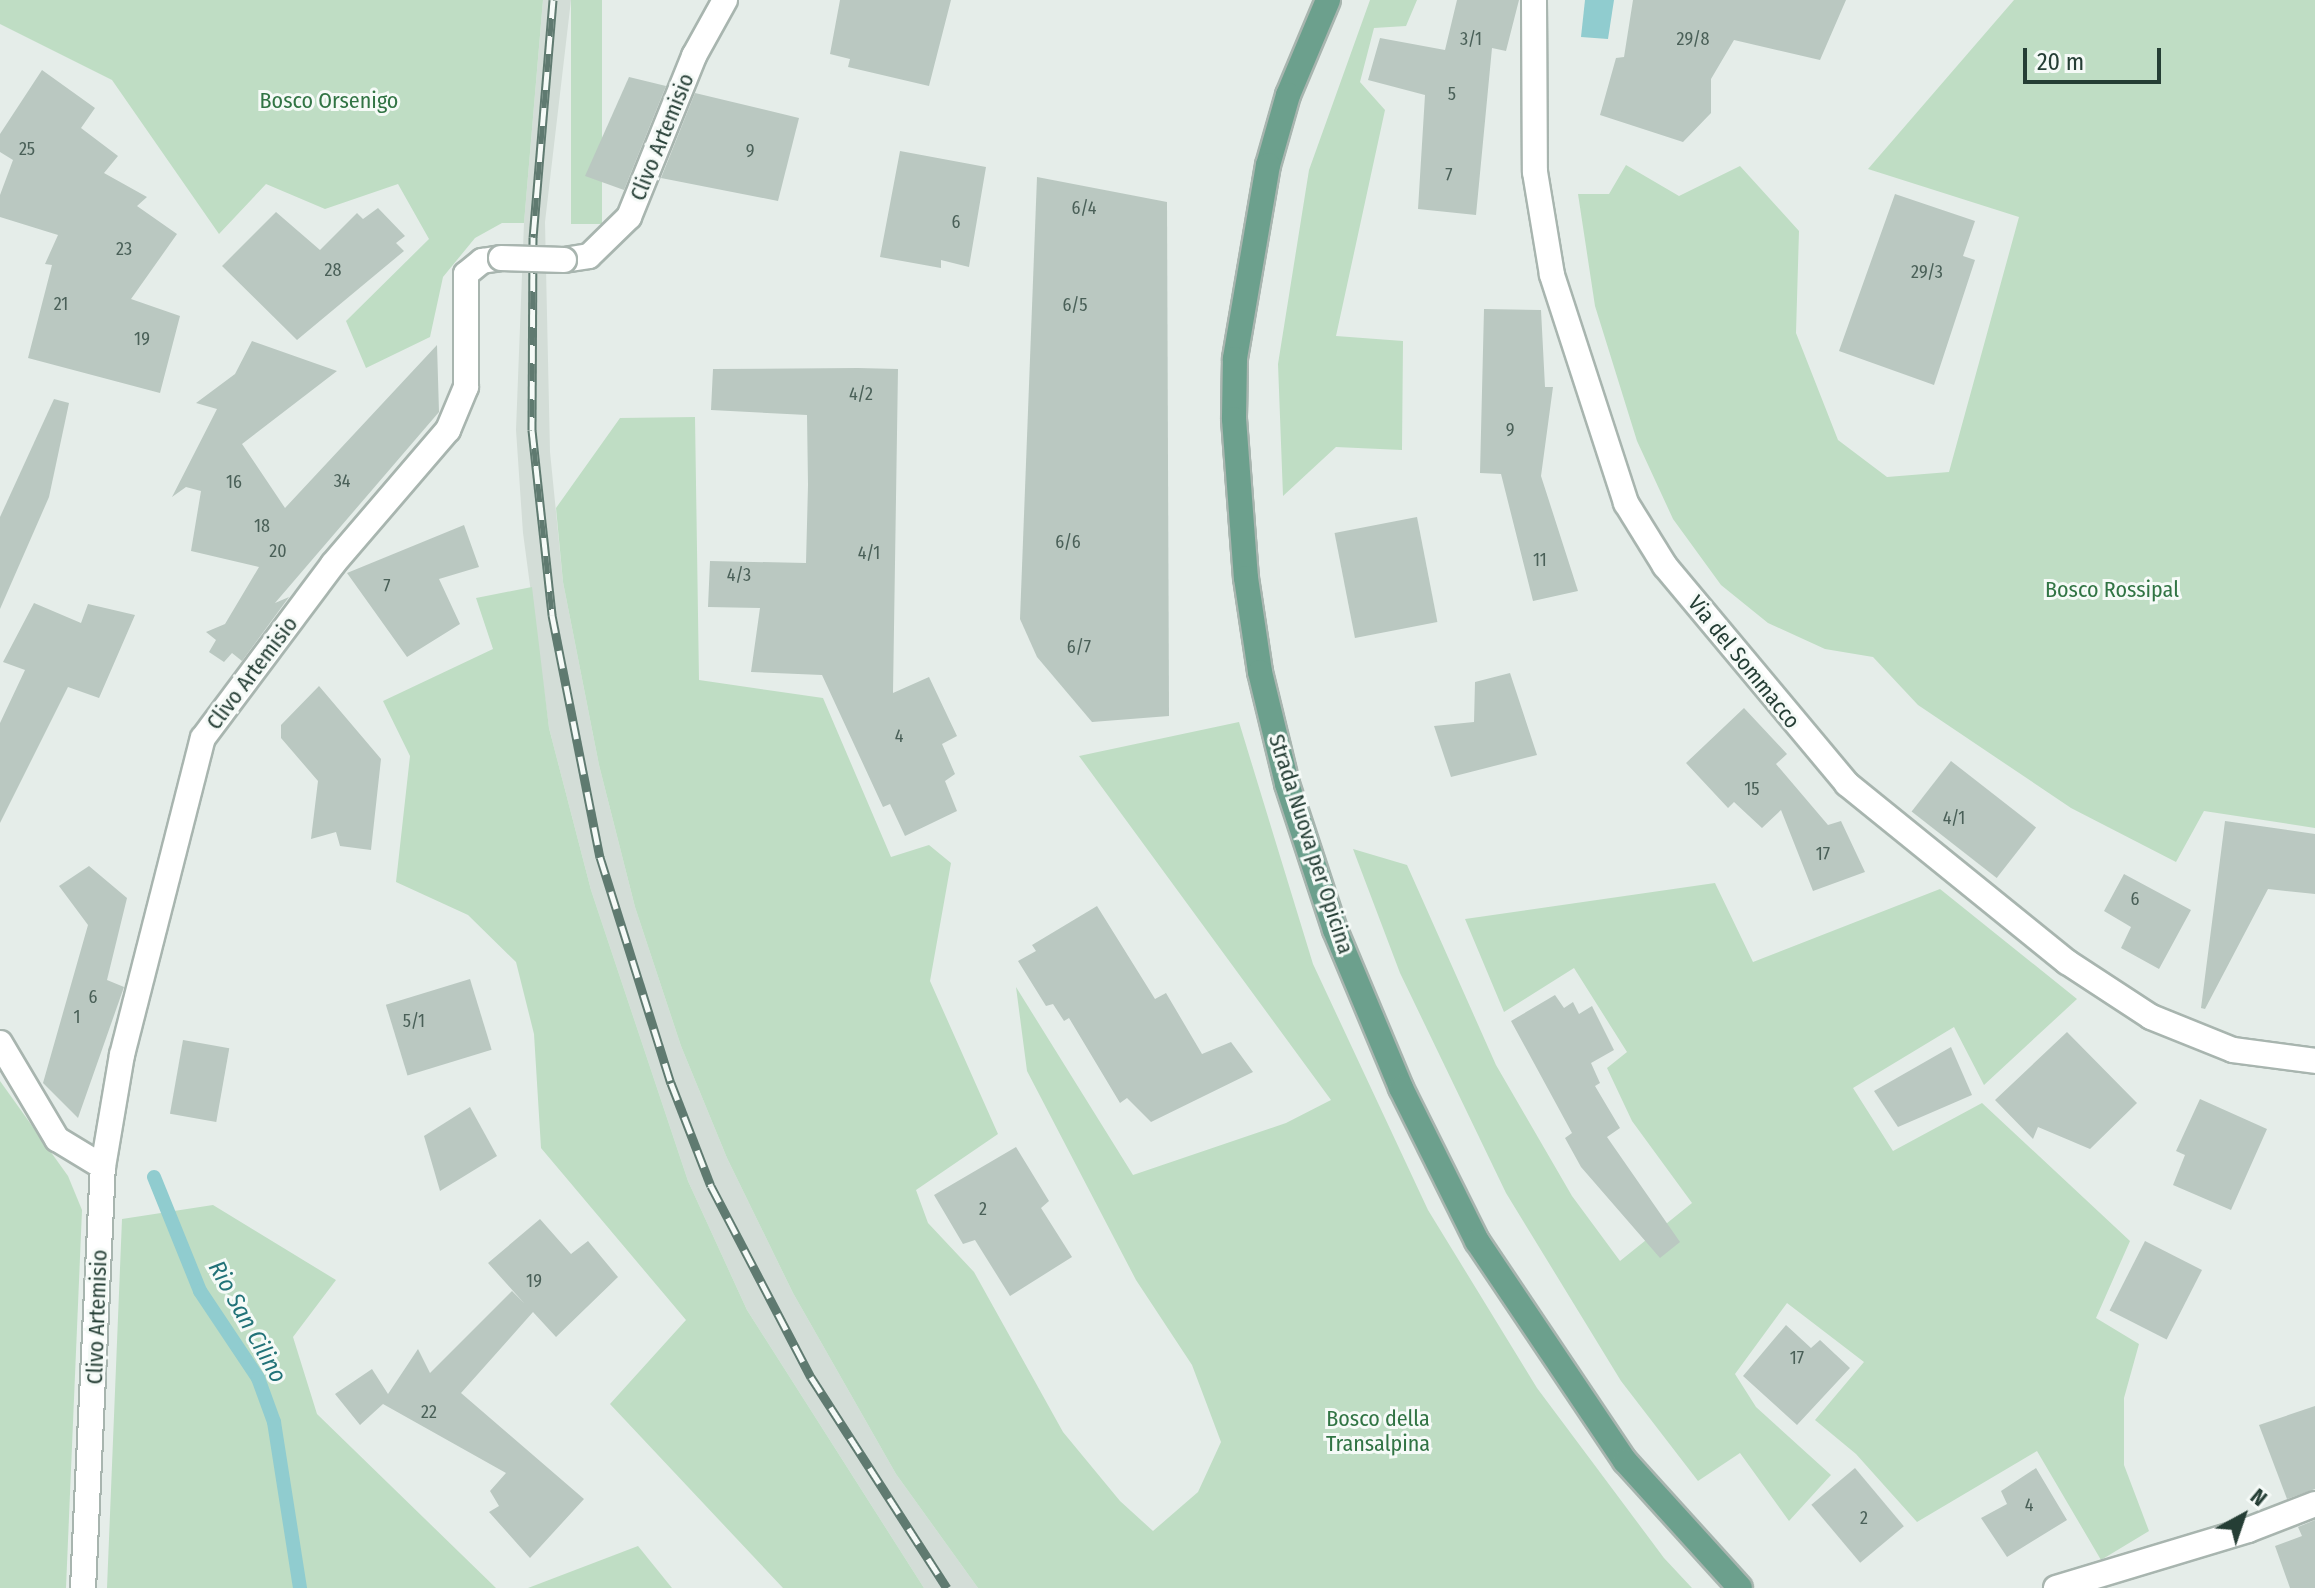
<!DOCTYPE html>
<style>
body{margin:0}
#map{position:relative;width:2315px;height:1588px;overflow:hidden;background:#e5ede9;font-family:"Fira Sans Condensed",sans-serif}
div>[style]{position:absolute}
.built>*{inset:0;background:#d3ddd7}
.green>*{inset:0;background:#bfddc4;transform-origin:0 0}
.water>*{inset:0;background:#90cccf}
.stream>*{height:14px;margin:-7px;padding:0 7px;transform-origin:7px;border-radius:7px;background:#90cccf}
.building>*{inset:0;background:#bac8c1;transform-origin:0 0}
.roads{filter:drop-shadow(2px 0 #a8b5af) drop-shadow(-2px 0 #a8b5af) drop-shadow(0 2px #a8b5af) drop-shadow(0 -2px #a8b5af)}
.street>*{height:24px;margin:-12px;padding:0 12px;transform-origin:12px;border-radius:12px;background:#fff}
.primary>*{height:24px;margin:-12px;padding:0 12px;transform-origin:12px;border-radius:12px;background:#6ca08d}
.rail>*{height:9px;margin-top:-4.5px;transform-origin:0;background:repeating-linear-gradient(90deg,#f5faf7 0 18px,#5f7a70 0 36px);box-sizing:border-box;border-block:2px solid #5f7a70}
.bridges{filter:drop-shadow(2px 0 #a8b5af) drop-shadow(-2px 0 #a8b5af) drop-shadow(0 2px #a8b5af) drop-shadow(0 -2px #a8b5af)}
.street-bridge>*{height:24px;margin:-12px;padding:0 12px;transform-origin:12px;border-radius:12px;background:#fff}
span{translate:-50% -50%;white-space:nowrap;text-align:center;line-height:1.15;-webkit-text-stroke:6px #f5faf7;paint-order:stroke}
.number-label{font-size:18px;color:#4a6058}
.number-label span{-webkit-text-stroke-width:0}
.park-label{font-size:22px;color:#317444}
.street-label{font-size:22px;color:#253e35}
.water-label{font-size:24px;color:#217278;font-style:italic}
.north{position:absolute;left:2203px;top:1476px;width:80px;height:80px;-webkit-text-stroke:6px #f5faf7;paint-order:stroke;rotate:40deg;font-size:22px;font-weight:700;line-height:32px;text-align:center;color:#253e35}
.north::after{content:'';display:block;margin:auto;width:28px;height:36px;background:#253e35;clip-path:polygon(50% 0,100% 100%,50% 72%,0 100%)}
.scale{position:absolute;left:2023px;top:48px;width:138px;height:36px;box-sizing:border-box;border:4px solid #253e35;border-top:0;padding-left:10px;font-size:24px;line-height:28px;white-space:nowrap;color:#253e35;-webkit-text-stroke:6px #f5faf7;paint-order:stroke}
</style>
<div id="map">
<div class="built">
<div style="clip-path:polygon(543px 0,571px 0,545px 222px,550px 452px,563px 582px,599px 765px,635px 907px,681px 1046px,727px 1158px,793px 1293px,896px 1474px,978px 1588px,924px 1588px,747px 1310px,688px 1181px,591px 890px,549px 728px,523px 533px,516px 430px,524px 223px)"></div>
</div>
<div class="green">
<div style="clip-path:polygon(0 0,543px 0,524px 223px,502px 223px,475px 238px,443px 277px,430px 337px,366px 368px,346px 321px,429px 239px,398px 184px,325px 209px,266px 184px,219px 234px,112px 80px,0 24px)"></div>
<div style="left:571px;top:0;width:31px;height:224px"></div>
<div style="clip-path:polygon(1370px 0,1417px 0,1406px 26px,1374px 28px,1360px 82px,1385px 110px,1336px 336px,1403px 341px,1402px 450px,1336px 447px,1283px 496px,1278px 364px,1309px 170px)"></div>
<div style="clip-path:polygon(2014px 0,2315px 0,2315px 828px,2204px 811px,2176px 862px,2071px 808px,1918px 705px,1873px 657px,1825px 649px,1768px 623px,1721px 585px,1673px 519px,1637px 441px,1595px 306px,1578px 194px,1609px 194px,1626px 165px,1679px 196px,1740px 166px,1799px 231px,1796px 333px,1838px 440px,1887px 477px,1949px 472px,2019px 217px,1868px 169px)"></div>
<div style="clip-path:polygon(695px 417px,699px 680px,823px 698px,891px 857px,929px 845px,951px 863px,930px 981px,998px 1134px,916px 1190px,928px 1223px,974px 1272px,1063px 1432px,1120px 1501px,1153px 1531px,1198px 1492px,1221px 1442px,1192px 1365px,1136px 1280px,1027px 1071px,1016px 987px,1133px 1175px,1286px 1123px,1331px 1100px,1079px 756px,1239px 722px,1313px 964px,1428px 1210px,1537px 1388px,1664px 1558px,1692px 1588px,978px 1588px,896px 1474px,793px 1293px,727px 1158px,681px 1046px,635px 907px,599px 765px,563px 582px,556px 508px,620px 418px)"></div>
<div style="clip-path:polygon(532px 587px,549px 728px,591px 890px,688px 1181px,747px 1310px,924px 1588px,783px 1588px,610px 1404px,686px 1320px,541px 1148px,534px 1034px,516px 962px,468px 915px,396px 882px,410px 756px,383px 701px,493px 649px,476px 598px)"></div>
<div style="clip-path:polygon(1353px 849px,1407px 865px,1496px 1065px,1572px 1196px,1620px 1261px,1692px 1203px,1632px 1121px,1607px 1068px,1627px 1052px,1574px 968px,1504px 1012px,1465px 919px,1715px 883px,1753px 962px,1940px 889px,2077px 999px,1984px 1085px,1954px 1027px,1853px 1088px,1893px 1151px,1982px 1103px,2130px 1241px,2096px 1318px,2139px 1344px,2124px 1398px,2124px 1465px,2149px 1531px,2101px 1560px,2037px 1451px,1917px 1522px,1856px 1454px,1815px 1420px,1864px 1362px,1787px 1303px,1735px 1374px,1756px 1407px,1831px 1475px,1789px 1521px,1740px 1453px,1698px 1481px,1621px 1381px,1506px 1193px,1400px 973px)"></div>
<div style="clip-path:polygon(0 1081px,68px 1176px,82px 1210px,66px 1588px,0 1588px)"></div>
<div style="clip-path:polygon(213px 1205px,336px 1280px,293px 1337px,317px 1414px,496px 1588px,107px 1588px,122px 1219px)"></div>
<div style="clip-path:polygon(638px 1546px,672px 1588px,528px 1588px)"></div>
</div>
<div class="water">
<div style="clip-path:polygon(1585px 0,1614px 0,1608px 39px,1581px 37px)"></div>
</div>
<div class="stream">
<div style="left:154px;top:1177px;width:123px;rotate:68deg"></div>
<div style="left:200px;top:1291px;width:105px;rotate:56.3deg"></div>
<div style="left:258px;top:1378px;width:47px;rotate:70deg"></div>
<div style="left:274px;top:1422px;width:168px;rotate:81.1deg"></div>
</div>
<div class="building">
<div style="clip-path:polygon(840px 0,951px 0,929px 86px,848px 67px,850px 59px,830px 54px)"></div>
<div style="clip-path:polygon(1457px 0,1519px 0,1506px 51px,1492px 48px,1476px 215px,1418px 209px,1425px 95px,1368px 80px,1380px 38px,1445px 50px)"></div>
<div style="clip-path:polygon(1633px 0,1846px 0,1820px 60px,1734px 40px,1711px 79px,1711px 113px,1683px 142px,1600px 115px,1616px 58px,1624px 57px)"></div>
<div style="clip-path:polygon(42px 70px,95px 108px,81px 128px,118px 156px,104px 173px,147px 197px,137px 206px,177px 234px,131px 299px,180px 316px,160px 393px,28px 358px,52px 265px,45px 264px,58px 235px,0 217px,0 195px,13px 160px,0 152px,0 134px)"></div>
<div style="clip-path:polygon(629px 77px,666px 86px,624px 190px,585px 176px)"></div>
<div style="clip-path:polygon(695px 93px,799px 118px,778px 201px,661px 178px)"></div>
<div style="clip-path:polygon(900px 151px,986px 167px,969px 267px,941px 260px,941px 268px,880px 257px)"></div>
<div style="clip-path:polygon(1037px 177px,1167px 202px,1169px 716px,1092px 722px,1037px 657px,1020px 619px)"></div>
<div style="clip-path:polygon(1895px 194px,1975px 221px,1963px 256px,1975px 260px,1934px 385px,1839px 351px)"></div>
<div style="clip-path:polygon(378px 208px,405px 236px,396px 243px,404px 251px,297px 340px,222px 266px,276px 212px,320px 250px,357px 213px,363px 219px)"></div>
<div style="clip-path:polygon(1484px 309px,1541px 310px,1545px 387px,1553px 387px,1541px 476px,1578px 591px,1533px 601px,1501px 474px,1480px 473px)"></div>
<div style="clip-path:polygon(252px 341px,337px 371px,242px 444px,285px 508px,437px 345px,439px 412px,275px 603px,289px 597px,242px 661px,232px 653px,224px 662px,209px 652px,216px 640px,206px 632px,225px 624px,259px 567px,191px 551px,201px 491px,186px 487px,172px 497px,217px 409px,196px 403px,235px 374px)"></div>
<div style="clip-path:polygon(858px 368px,898px 369px,893px 693px,929px 677px,957px 736px,942px 744px,955px 774px,945px 781px,957px 811px,905px 836px,890px 804px,883px 807px,822px 675px,751px 672px,760px 608px,708px 607px,710px 561px,806px 563px,808px 485px,807px 415px,711px 410px,713px 369px)"></div>
<div style="clip-path:polygon(54px 399px,69px 403px,49px 497px,0 609px,0 517px)"></div>
<div style="left:1417px;top:517px;width:107px;height:84px;rotate:79deg"></div>
<div style="clip-path:polygon(464px 525px,479px 567px,439px 579px,460px 624px,407px 657px,347px 573px)"></div>
<div style="clip-path:polygon(34px 603px,81px 623px,88px 604px,135px 615px,99px 698px,68px 687px,0 823px,0 723px,25px 670px,3px 662px)"></div>
<div style="clip-path:polygon(1510px 673px,1537px 755px,1451px 777px,1434px 726px,1474px 722px,1475px 682px)"></div>
<div style="clip-path:polygon(319px 686px,381px 759px,371px 850px,340px 846px,336px 832px,311px 839px,318px 781px,281px 738px,281px 725px)"></div>
<div style="clip-path:polygon(1744px 708px,1787px 754px,1776px 764px,1828px 825px,1841px 821px,1865px 872px,1813px 891px,1781px 810px,1762px 828px,1734px 802px,1728px 808px,1686px 763px)"></div>
<div style="left:1951px;top:761px;width:108px;height:64px;rotate:38deg"></div>
<div style="clip-path:polygon(2225px 821px,2315px 834px,2315px 894px,2268px 889px,2205px 1009px,2201px 1008px)"></div>
<div style="clip-path:polygon(89px 866px,127px 898px,107px 980px,124px 987px,78px 1118px,43px 1083px,88px 925px,59px 886px)"></div>
<div style="clip-path:polygon(2124px 874px,2191px 910px,2159px 969px,2121px 948px,2131px 927px,2104px 911px)"></div>
<div style="clip-path:polygon(1097px 906px,1155px 999px,1166px 993px,1202px 1054px,1231px 1042px,1253px 1072px,1151px 1122px,1127px 1098px,1120px 1103px,1069px 1018px,1064px 1021px,1053px 1004px,1046px 1006px,1018px 961px,1036px 951px,1032px 945px)"></div>
<div style="left:470px;top:979px;width:74px;height:88px;rotate:73deg"></div>
<div style="clip-path:polygon(1555px 995px,1564px 1008px,1573px 1002px,1579px 1014px,1592px 1006px,1614px 1050px,1591px 1063px,1600px 1083px,1595px 1086px,1620px 1128px,1607px 1137px,1680px 1242px,1660px 1258px,1581px 1167px,1565px 1138px,1572px 1133px,1511px 1021px)"></div>
<div style="clip-path:polygon(2067px 1032px,2137px 1103px,2090px 1149px,2038px 1127px,2033px 1139px,1995px 1100px)"></div>
<div style="left:183px;top:1040px;width:47px;height:75px;rotate:10deg"></div>
<div style="clip-path:polygon(1951px 1047px,1972px 1095px,1898px 1127px,1874px 1091px)"></div>
<div style="clip-path:polygon(2200px 1099px,2267px 1129px,2231px 1210px,2173px 1185px,2185px 1155px,2176px 1151px)"></div>
<div style="clip-path:polygon(470px 1107px,497px 1156px,440px 1191px,424px 1136px)"></div>
<div style="clip-path:polygon(1016px 1147px,1049px 1201px,1041px 1208px,1072px 1257px,1010px 1296px,975px 1240px,963px 1244px,934px 1195px)"></div>
<div style="clip-path:polygon(540px 1219px,571px 1254px,588px 1241px,618px 1277px,556px 1337px,533px 1312px,461px 1393px,584px 1499px,530px 1558px,489px 1512px,499px 1506px,490px 1491px,506px 1473px,383px 1404px,360px 1425px,335px 1394px,372px 1369px,388px 1394px,418px 1349px,430px 1373px,512px 1291px,524px 1303px,488px 1263px)"></div>
<div style="left:2145px;top:1241px;width:64px;height:78px;rotate:27deg"></div>
<div style="clip-path:polygon(1786px 1325px,1811px 1348px,1820px 1340px,1850px 1368px,1797px 1425px,1743px 1376px)"></div>
<div style="clip-path:polygon(2315px 1406px,2315px 1489px,2287px 1499px,2259px 1425px)"></div>
<div style="left:1855px;top:1468px;width:76px;height:57px;rotate:50deg"></div>
<div style="clip-path:polygon(2036px 1468px,2067px 1520px,2007px 1557px,1981px 1518px,2007px 1504px,2001px 1491px)"></div>
<div style="clip-path:polygon(2315px 1520px,2315px 1588px,2290px 1588px,2275px 1546px,2302px 1536px,2298px 1527px)"></div>
</div>
<div class="roads">
<div class="street">
<div style="left:1534px;top:0;width:172px;rotate:89.7deg"></div>
<div style="left:1535px;top:172px;width:104px;rotate:80.6deg"></div>
<div style="left:1552px;top:275px;width:240px;rotate:72deg"></div>
<div style="left:1626px;top:503px;width:74px;rotate:58.2deg"></div>
<div style="left:1665px;top:566px;width:284px;rotate:50.1deg"></div>
<div style="left:1847px;top:784px;width:283px;rotate:39deg"></div>
<div style="left:2067px;top:962px;width:100px;rotate:33.2deg"></div>
<div style="left:2151px;top:1017px;width:88px;rotate:21.9deg"></div>
<div style="left:2233px;top:1050px;width:83px;rotate:7.6deg"></div>
<div style="left:564px;top:260px;width:25px;rotate:-9deg"></div>
<div style="left:589px;top:256px;width:56px;rotate:-44.3deg"></div>
<div style="left:629px;top:217px;width:174px;rotate:-68deg"></div>
<div style="left:694px;top:56px;width:64px;rotate:-61deg"></div>
<div style="left:0;top:1043px;width:112px;rotate:59.3deg"></div>
<div style="left:57px;top:1139px;width:54px;rotate:31.3deg"></div>
<div style="left:83px;top:1588px;width:421px;rotate:-87.3deg"></div>
<div style="left:103px;top:1167px;width:114px;rotate:-80.4deg"></div>
<div style="left:122px;top:1055px;width:327px;rotate:-75.7deg"></div>
<div style="left:203px;top:738px;width:217px;rotate:-53.2deg"></div>
<div style="left:333px;top:564px;width:177px;rotate:-49.4deg"></div>
<div style="left:448px;top:430px;width:47px;rotate:-67.3deg"></div>
<div style="left:466px;top:387px;width:113px;rotate:-90deg"></div>
<div style="left:466px;top:274px;width:21px;rotate:-39deg"></div>
<div style="left:482px;top:261px;width:19px;rotate:-9deg"></div>
<div style="left:2056px;top:1588px;width:201px;rotate:-16.8deg"></div>
<div style="left:2248px;top:1530px;width:72px;rotate:-21.2deg"></div>
</div>
<div class="primary">
<div style="left:1328px;top:0;width:103px;rotate:112.8deg"></div>
<div style="left:1288px;top:95px;width:73px;rotate:105.9deg"></div>
<div style="left:1268px;top:165px;width:197px;rotate:99.7deg"></div>
<div style="left:1235px;top:359px;width:60px;rotate:91deg"></div>
<div style="left:1234px;top:419px;width:159px;rotate:85.7deg"></div>
<div style="left:1246px;top:578px;width:95px;rotate:81.5deg"></div>
<div style="left:1260px;top:672px;width:115px;rotate:76.4deg"></div>
<div style="left:1287px;top:784px;width:154px;rotate:71.8deg"></div>
<div style="left:1335px;top:930px;width:171px;rotate:67.3deg"></div>
<div style="left:1401px;top:1088px;width:171px;rotate:63.6deg"></div>
<div style="left:1477px;top:1241px;width:265px;rotate:56.1deg"></div>
<div style="left:1625px;top:1461px;width:171px;rotate:47.8deg"></div>
</div>
</div>
<div class="rail">
<div style="left:553px;top:0;width:238px;rotate:94.8deg"></div>
<div style="left:533px;top:237px;width:193px;rotate:90.3deg"></div>
<div style="left:532px;top:430px;width:186px;rotate:83.8deg"></div>
<div style="left:552px;top:615px;width:247px;rotate:78.8deg"></div>
<div style="left:600px;top:857px;width:237px;rotate:72.6deg"></div>
<div style="left:671px;top:1083px;width:110px;rotate:68.8deg"></div>
<div style="left:711px;top:1186px;width:216px;rotate:62.4deg"></div>
<div style="left:811px;top:1377px;width:251px;rotate:57.2deg"></div>
</div>
<div class="bridges">
<div class="street-bridge">
<div style="left:501px;top:258px;width:63px;rotate:1.8deg"></div>
</div>
</div>
<div class="number-label">
<span style="left:1471px;top:39px">3/1</span>
<span style="left:1693px;top:39px">29/8</span>
<span style="left:1452px;top:94px">5</span>
<span style="left:27px;top:149px">25</span>
<span style="left:750px;top:151px">9</span>
<span style="left:1449px;top:175px">7</span>
<span style="left:1084px;top:208px">6/4</span>
<span style="left:956px;top:222px">6</span>
<span style="left:124px;top:249px">23</span>
<span style="left:333px;top:270px">28</span>
<span style="left:1927px;top:272px">29/3</span>
<span style="left:61px;top:304px">21</span>
<span style="left:1075px;top:305px">6/5</span>
<span style="left:142px;top:339px">19</span>
<span style="left:861px;top:394px">4/2</span>
<span style="left:1510px;top:430px">9</span>
<span style="left:342px;top:481px">34</span>
<span style="left:234px;top:482px">16</span>
<span style="left:262px;top:526px">18</span>
<span style="left:1068px;top:542px">6/6</span>
<span style="left:278px;top:551px">20</span>
<span style="left:869px;top:553px">4/1</span>
<span style="left:1540px;top:560px">11</span>
<span style="left:739px;top:575px">4/3</span>
<span style="left:387px;top:586px">7</span>
<span style="left:1079px;top:647px">6/7</span>
<span style="left:899px;top:736px">4</span>
<span style="left:1752px;top:789px">15</span>
<span style="left:1954px;top:818px">4/1</span>
<span style="left:1823px;top:854px">17</span>
<span style="left:2135px;top:899px">6</span>
<span style="left:93px;top:997px">6</span>
<span style="left:77px;top:1017px">1</span>
<span style="left:414px;top:1021px">5/1</span>
<span style="left:983px;top:1209px">2</span>
<span style="left:534px;top:1281px">19</span>
<span style="left:1797px;top:1358px">17</span>
<span style="left:429px;top:1412px">22</span>
<span style="left:2029px;top:1505px">4</span>
<span style="left:1864px;top:1518px">2</span>
</div>
<div class="park-label">
<span style="left:329px;top:101px">Bosco Orsenigo</span>
<span style="left:2112px;top:590px">Bosco Rossipal</span>
<span style="left:1378px;top:1431px">Bosco della<br>Transalpina</span>
</div>
<div class="street-label">
<span style="left:662px;top:137px;rotate:-68deg">Clivo Artemisio</span>
<span style="left:1744px;top:662px;rotate:51deg">Via del Sommacco</span>
<span style="left:252px;top:673px;rotate:-53deg">Clivo Artemisio</span>
<span style="left:1311px;top:844px;rotate:72deg">Strada Nuova per Opicina</span>
<span style="left:97px;top:1317px;rotate:-88deg">Clivo Artemisio</span>
</div>
<div class="water-label">
<span style="left:247px;top:1322px;rotate:61deg">Rio San Cilino</span>
</div>
<div class="north">N</div>
<div class="scale">20 m</div>
</div>
